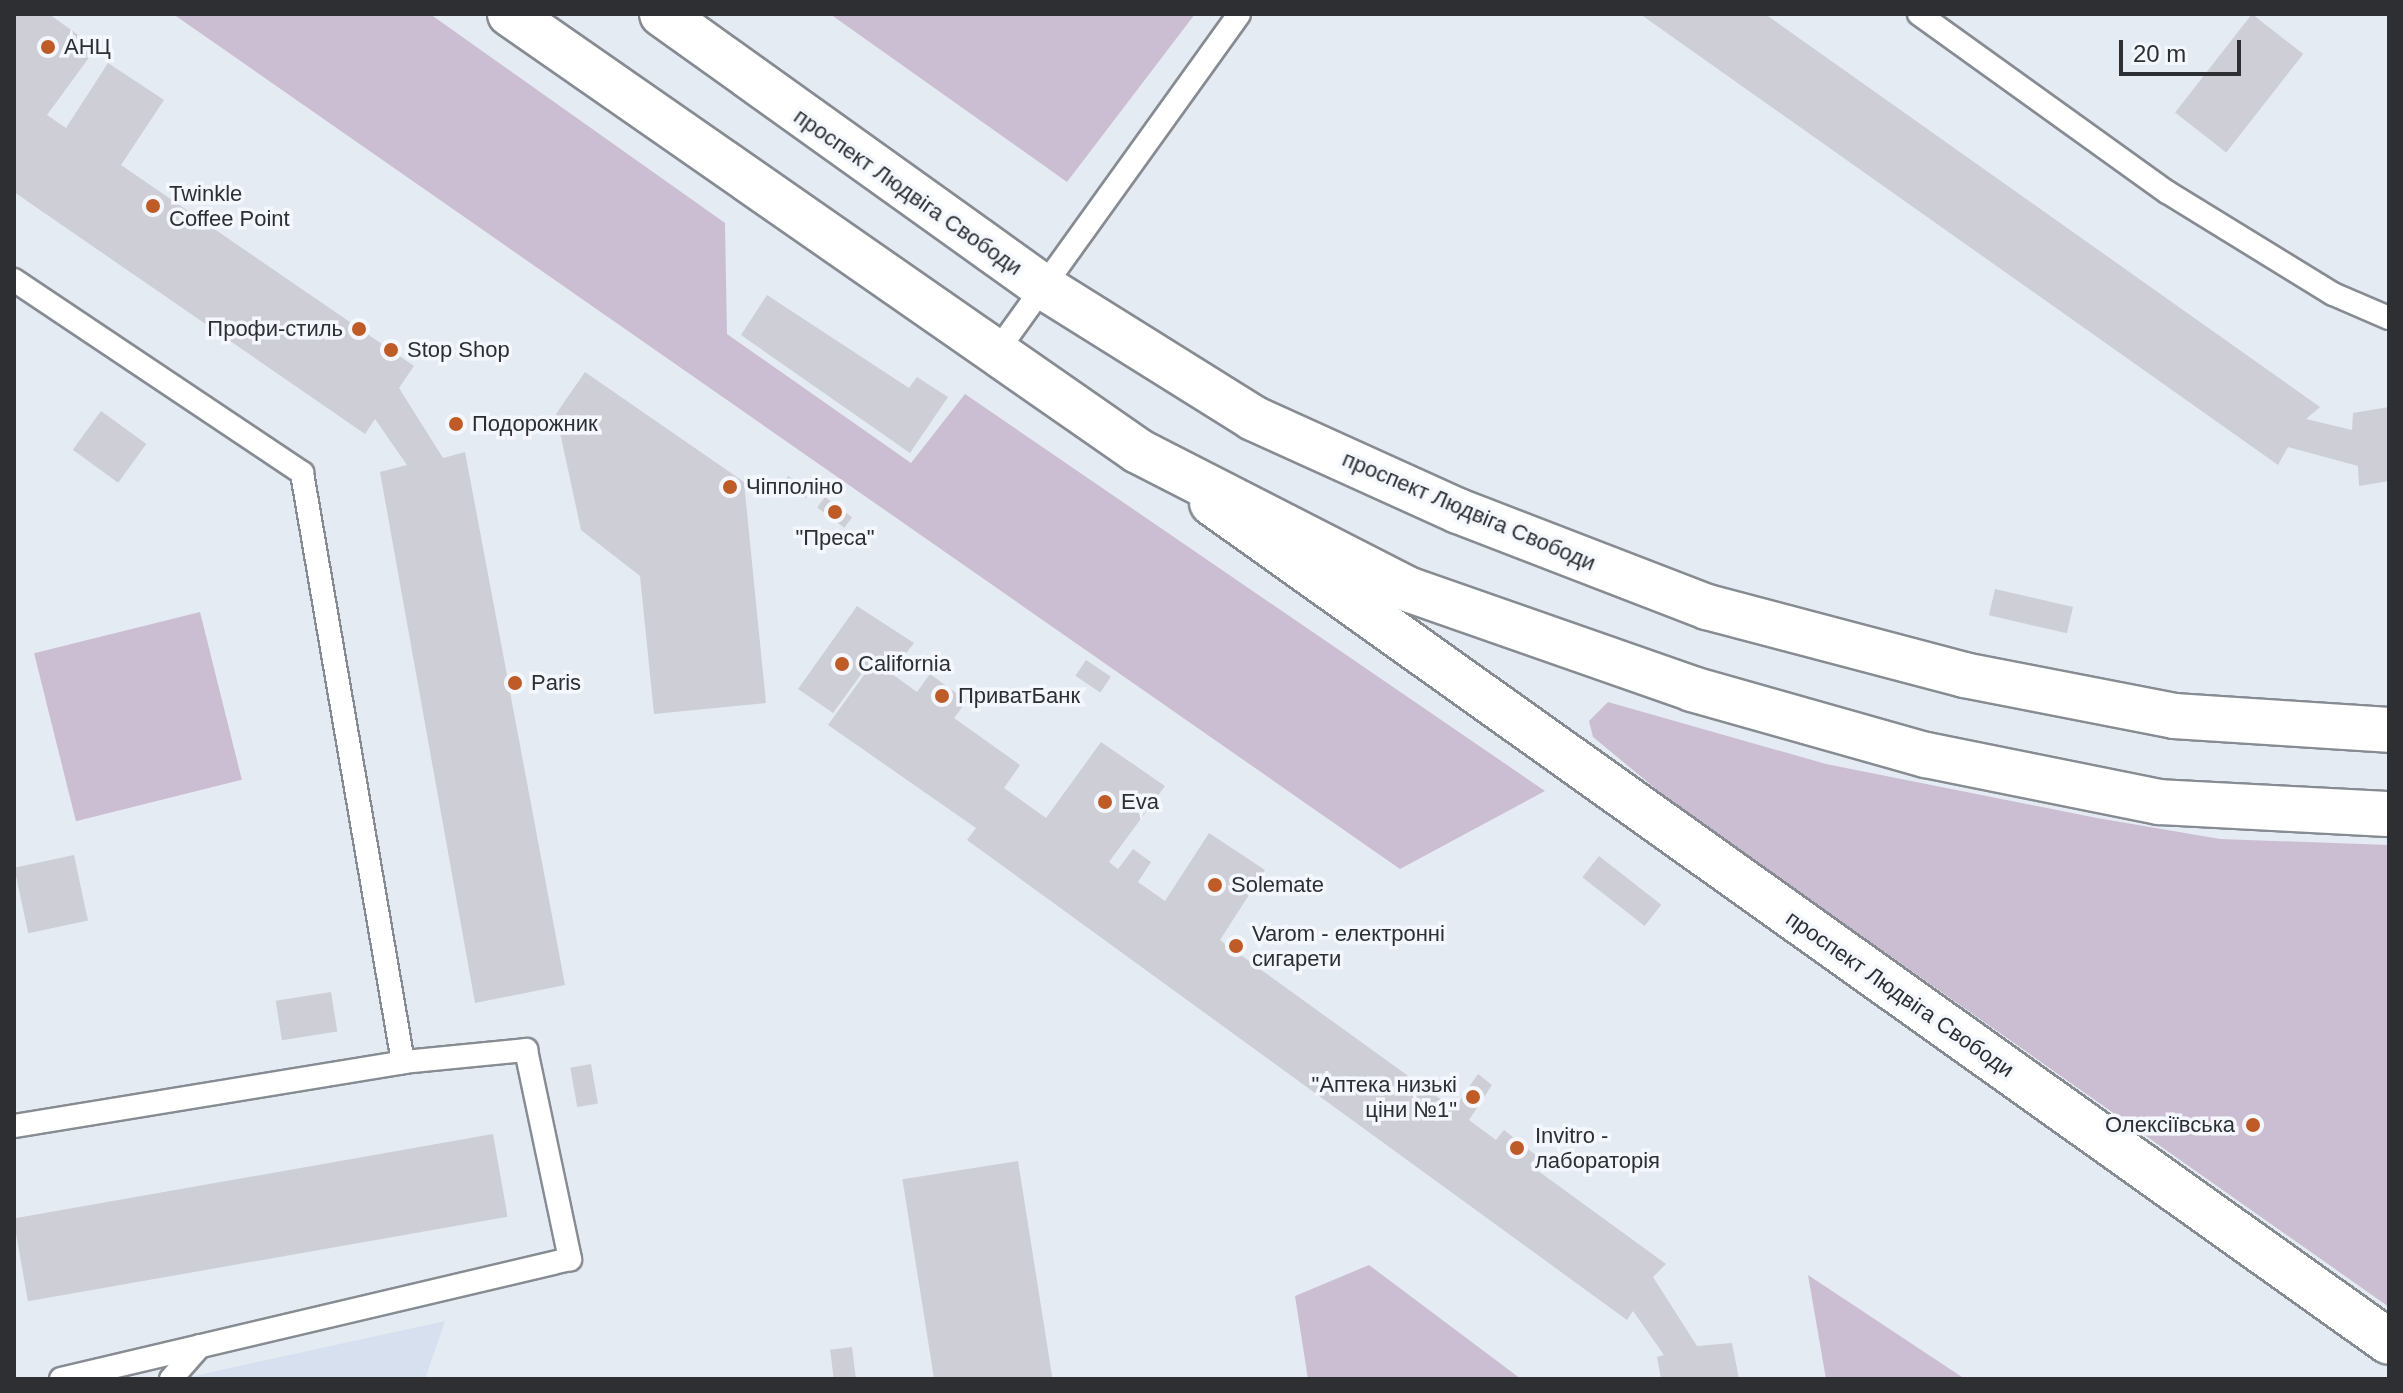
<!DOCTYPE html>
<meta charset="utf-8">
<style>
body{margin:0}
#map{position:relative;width:2403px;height:1393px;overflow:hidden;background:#e5ebf2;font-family:Helvetica,sans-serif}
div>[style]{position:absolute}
.built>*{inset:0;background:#d7e0ee}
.green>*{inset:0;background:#ccbed2;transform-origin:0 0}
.building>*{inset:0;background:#ceced6;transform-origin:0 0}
.roads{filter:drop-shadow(2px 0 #878c93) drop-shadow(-2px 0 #878c93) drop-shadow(0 2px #878c93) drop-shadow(0 -2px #878c93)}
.service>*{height:22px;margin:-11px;padding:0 11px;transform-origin:11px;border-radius:11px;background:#fff}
.tertiary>*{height:44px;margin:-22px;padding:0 22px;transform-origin:22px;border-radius:22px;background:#fff}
.secondary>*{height:44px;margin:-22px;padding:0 22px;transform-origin:22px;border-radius:22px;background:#fff}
.dots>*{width:22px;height:22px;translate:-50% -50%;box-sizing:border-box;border:4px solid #f4f8fe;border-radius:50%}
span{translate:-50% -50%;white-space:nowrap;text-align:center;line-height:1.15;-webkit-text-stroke:7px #f4f8fe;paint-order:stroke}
.poi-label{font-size:22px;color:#2d2f32}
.left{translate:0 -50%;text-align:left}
.right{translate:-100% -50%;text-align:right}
.street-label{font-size:22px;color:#2d2f32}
.frame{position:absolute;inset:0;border:16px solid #2d2f32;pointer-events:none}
.scale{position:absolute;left:2119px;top:40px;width:122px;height:36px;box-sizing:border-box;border:4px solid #2d2f32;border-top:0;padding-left:10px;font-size:24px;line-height:28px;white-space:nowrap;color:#2d2f32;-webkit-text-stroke:6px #f4f8fe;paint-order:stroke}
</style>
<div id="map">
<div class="built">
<div style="clip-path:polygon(445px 1321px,425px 1379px,180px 1379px)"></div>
</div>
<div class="green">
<div style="clip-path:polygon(173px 14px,430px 14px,725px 223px,727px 334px,911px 463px,965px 394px,1545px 791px,1400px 869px)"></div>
<div style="clip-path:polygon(830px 14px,1195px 14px,1067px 182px)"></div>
<div style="left:200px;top:612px;width:173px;height:171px;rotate:76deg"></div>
<div style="clip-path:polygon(1608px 702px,1826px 764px,2097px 818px,2220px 839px,2389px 845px,2389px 1307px,1673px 803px,1593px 737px,1589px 721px)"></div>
<div style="clip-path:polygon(1369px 1265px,1521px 1379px,1308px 1379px,1295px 1296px)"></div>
<div style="clip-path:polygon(1808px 1275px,1965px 1379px,1826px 1379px)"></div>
</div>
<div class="building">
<div style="clip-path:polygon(14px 14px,49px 14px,96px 48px,47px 115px,66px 128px,108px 63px,164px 100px,121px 165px,414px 366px,399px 388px,443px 458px,465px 452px,507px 675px,521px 674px,523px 691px,510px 692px,565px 985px,475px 1003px,380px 472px,407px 465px,375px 419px,365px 434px,14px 192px)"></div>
<div style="clip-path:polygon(1640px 14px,1765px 14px,2320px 407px,2306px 419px,2352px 430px,2353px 413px,2389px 407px,2389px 481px,2359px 486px,2358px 466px,2288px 447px,2278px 465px)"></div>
<div style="left:2252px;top:14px;width:65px;height:125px;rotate:38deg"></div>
<div style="clip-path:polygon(767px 295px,909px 388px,917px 377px,948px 397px,910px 453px,741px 335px)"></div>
<div style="clip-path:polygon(585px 372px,744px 482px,766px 703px,654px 714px,640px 576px,581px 530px,556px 414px)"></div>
<div style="left:101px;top:411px;width:56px;height:48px;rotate:36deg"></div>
<div style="left:788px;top:476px;width:27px;height:9px;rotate:33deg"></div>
<div style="left:825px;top:497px;width:34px;height:13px;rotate:37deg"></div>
<div style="left:1995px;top:589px;width:80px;height:27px;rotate:13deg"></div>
<div style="clip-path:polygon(857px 606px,914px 643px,893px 670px,873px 658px,833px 713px,798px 689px)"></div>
<div style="left:1086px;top:660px;width:30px;height:19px;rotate:34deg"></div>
<div style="clip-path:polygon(874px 661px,917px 692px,930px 674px,967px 701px,954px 718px,1020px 765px,1004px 788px,1046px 818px,1101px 742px,1165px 786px,1109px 862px,1118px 869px,1133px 849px,1151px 862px,1138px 882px,1165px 901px,1209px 833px,1265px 870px,1220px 940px,1225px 944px,1230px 936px,1247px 949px,1242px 956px,1454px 1109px,1478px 1074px,1492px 1085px,1469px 1120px,1496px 1140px,1504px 1130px,1537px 1156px,1530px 1165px,1666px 1264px,1653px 1277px,1697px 1346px,1732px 1343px,1739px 1379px,1661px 1379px,1657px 1357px,1664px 1355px,1633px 1311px,1627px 1320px,967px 840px,976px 828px,828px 725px)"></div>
<div style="left:74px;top:855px;width:67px;height:61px;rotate:78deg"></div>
<div style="left:1599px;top:856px;width:79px;height:27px;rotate:38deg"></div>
<div style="left:331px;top:992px;width:40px;height:56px;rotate:81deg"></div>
<div style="left:591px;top:1064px;width:40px;height:21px;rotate:80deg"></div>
<div style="left:493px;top:1134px;width:84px;height:487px;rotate:80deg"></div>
<div style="left:1018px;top:1161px;width:221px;height:117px;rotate:81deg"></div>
<div style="left:852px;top:1347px;width:32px;height:22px;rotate:83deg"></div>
</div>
<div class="roads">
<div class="service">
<div style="left:1919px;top:14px;width:305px;rotate:35.7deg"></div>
<div style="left:2167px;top:192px;width:195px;rotate:31.6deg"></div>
<div style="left:2333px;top:294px;width:61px;rotate:23.2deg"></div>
<div style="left:14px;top:280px;width:347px;rotate:33.8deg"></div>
<div style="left:302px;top:473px;width:598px;rotate:80.27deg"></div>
<div style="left:403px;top:1062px;width:124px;rotate:-5.6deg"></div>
<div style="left:526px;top:1050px;width:214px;rotate:78.1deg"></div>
<div style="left:570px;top:1259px;width:523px;rotate:166.73deg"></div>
<div style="left:995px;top:354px;width:418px;rotate:-54.3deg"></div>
<div style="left:14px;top:1126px;width:394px;rotate:-9.3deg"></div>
<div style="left:171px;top:1379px;width:44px;rotate:-48.7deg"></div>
</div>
<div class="tertiary">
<div style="left:1212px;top:503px;width:1445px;rotate:35.48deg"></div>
</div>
<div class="secondary">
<div style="left:510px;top:14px;width:765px;rotate:34.83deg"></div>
<div style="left:1138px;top:451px;width:305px;rotate:27.1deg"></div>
<div style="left:1410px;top:590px;width:299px;rotate:19.3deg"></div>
<div style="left:1692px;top:689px;width:243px;rotate:15.8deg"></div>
<div style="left:1926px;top:755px;width:238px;rotate:11.4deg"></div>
<div style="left:2159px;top:802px;width:230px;rotate:3deg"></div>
<div style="left:662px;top:14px;width:467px;rotate:35.6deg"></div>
<div style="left:1042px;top:286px;width:249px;rotate:32deg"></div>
<div style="left:1253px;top:418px;width:225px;rotate:24.4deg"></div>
<div style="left:1458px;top:511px;width:267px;rotate:21.1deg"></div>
<div style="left:1707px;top:607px;width:266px;rotate:14.8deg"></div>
<div style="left:1964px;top:675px;width:214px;rotate:11deg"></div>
<div style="left:2174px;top:716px;width:215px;rotate:3.7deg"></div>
</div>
</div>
<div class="dots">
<div style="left:48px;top:47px;background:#bf5b26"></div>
<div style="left:153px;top:206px;background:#bf5b26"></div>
<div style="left:359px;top:329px;background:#bf5b26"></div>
<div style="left:391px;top:350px;background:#bf5b26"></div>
<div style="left:456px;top:424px;background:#bf5b26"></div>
<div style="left:730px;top:487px;background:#bf5b26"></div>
<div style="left:835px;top:512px;background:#bf5b26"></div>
<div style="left:842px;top:664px;background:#bf5b26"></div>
<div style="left:515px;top:683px;background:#bf5b26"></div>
<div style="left:942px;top:696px;background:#bf5b26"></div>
<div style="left:1105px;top:802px;background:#bf5b26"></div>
<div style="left:1215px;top:885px;background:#bf5b26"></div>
<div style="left:1236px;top:946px;background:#bf5b26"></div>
<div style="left:1473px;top:1097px;background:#bf5b26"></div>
<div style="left:2253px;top:1125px;background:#bf5b26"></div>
<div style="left:1517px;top:1148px;background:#bf5b26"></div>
</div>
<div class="poi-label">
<span class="left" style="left:64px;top:47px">АНЦ</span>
<span class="left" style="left:169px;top:206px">Twinkle<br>Coffee Point</span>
<span class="right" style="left:343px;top:329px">Профи-стиль</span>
<span class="left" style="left:407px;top:350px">Stop Shop</span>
<span class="left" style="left:472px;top:424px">Подорожник</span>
<span class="left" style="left:746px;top:487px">Чіпполіно</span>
<span style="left:835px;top:538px">"Преса"</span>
<span class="left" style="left:858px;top:664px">California</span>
<span class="left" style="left:531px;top:683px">Paris</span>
<span class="left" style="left:958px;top:696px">ПриватБанк</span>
<span class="left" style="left:1121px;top:802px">Eva</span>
<span class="left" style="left:1231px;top:885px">Solemate</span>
<span class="left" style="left:1252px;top:946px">Varom - електронні<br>сигарети</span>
<span class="right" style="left:1457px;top:1097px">"Аптека низькі<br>ціни №1"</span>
<span class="right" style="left:2235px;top:1125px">Олексіївська</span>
<span class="left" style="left:1535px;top:1148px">Invitro -<br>лабораторія</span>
</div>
<div class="street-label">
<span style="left:908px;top:192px;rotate:35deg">проспект Людвіга Свободи</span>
<span style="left:1469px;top:511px;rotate:23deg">проспект Людвіга Свободи</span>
<span style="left:1900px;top:994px;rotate:35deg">проспект Людвіга Свободи</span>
</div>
<div class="frame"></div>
<div class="scale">20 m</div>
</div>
